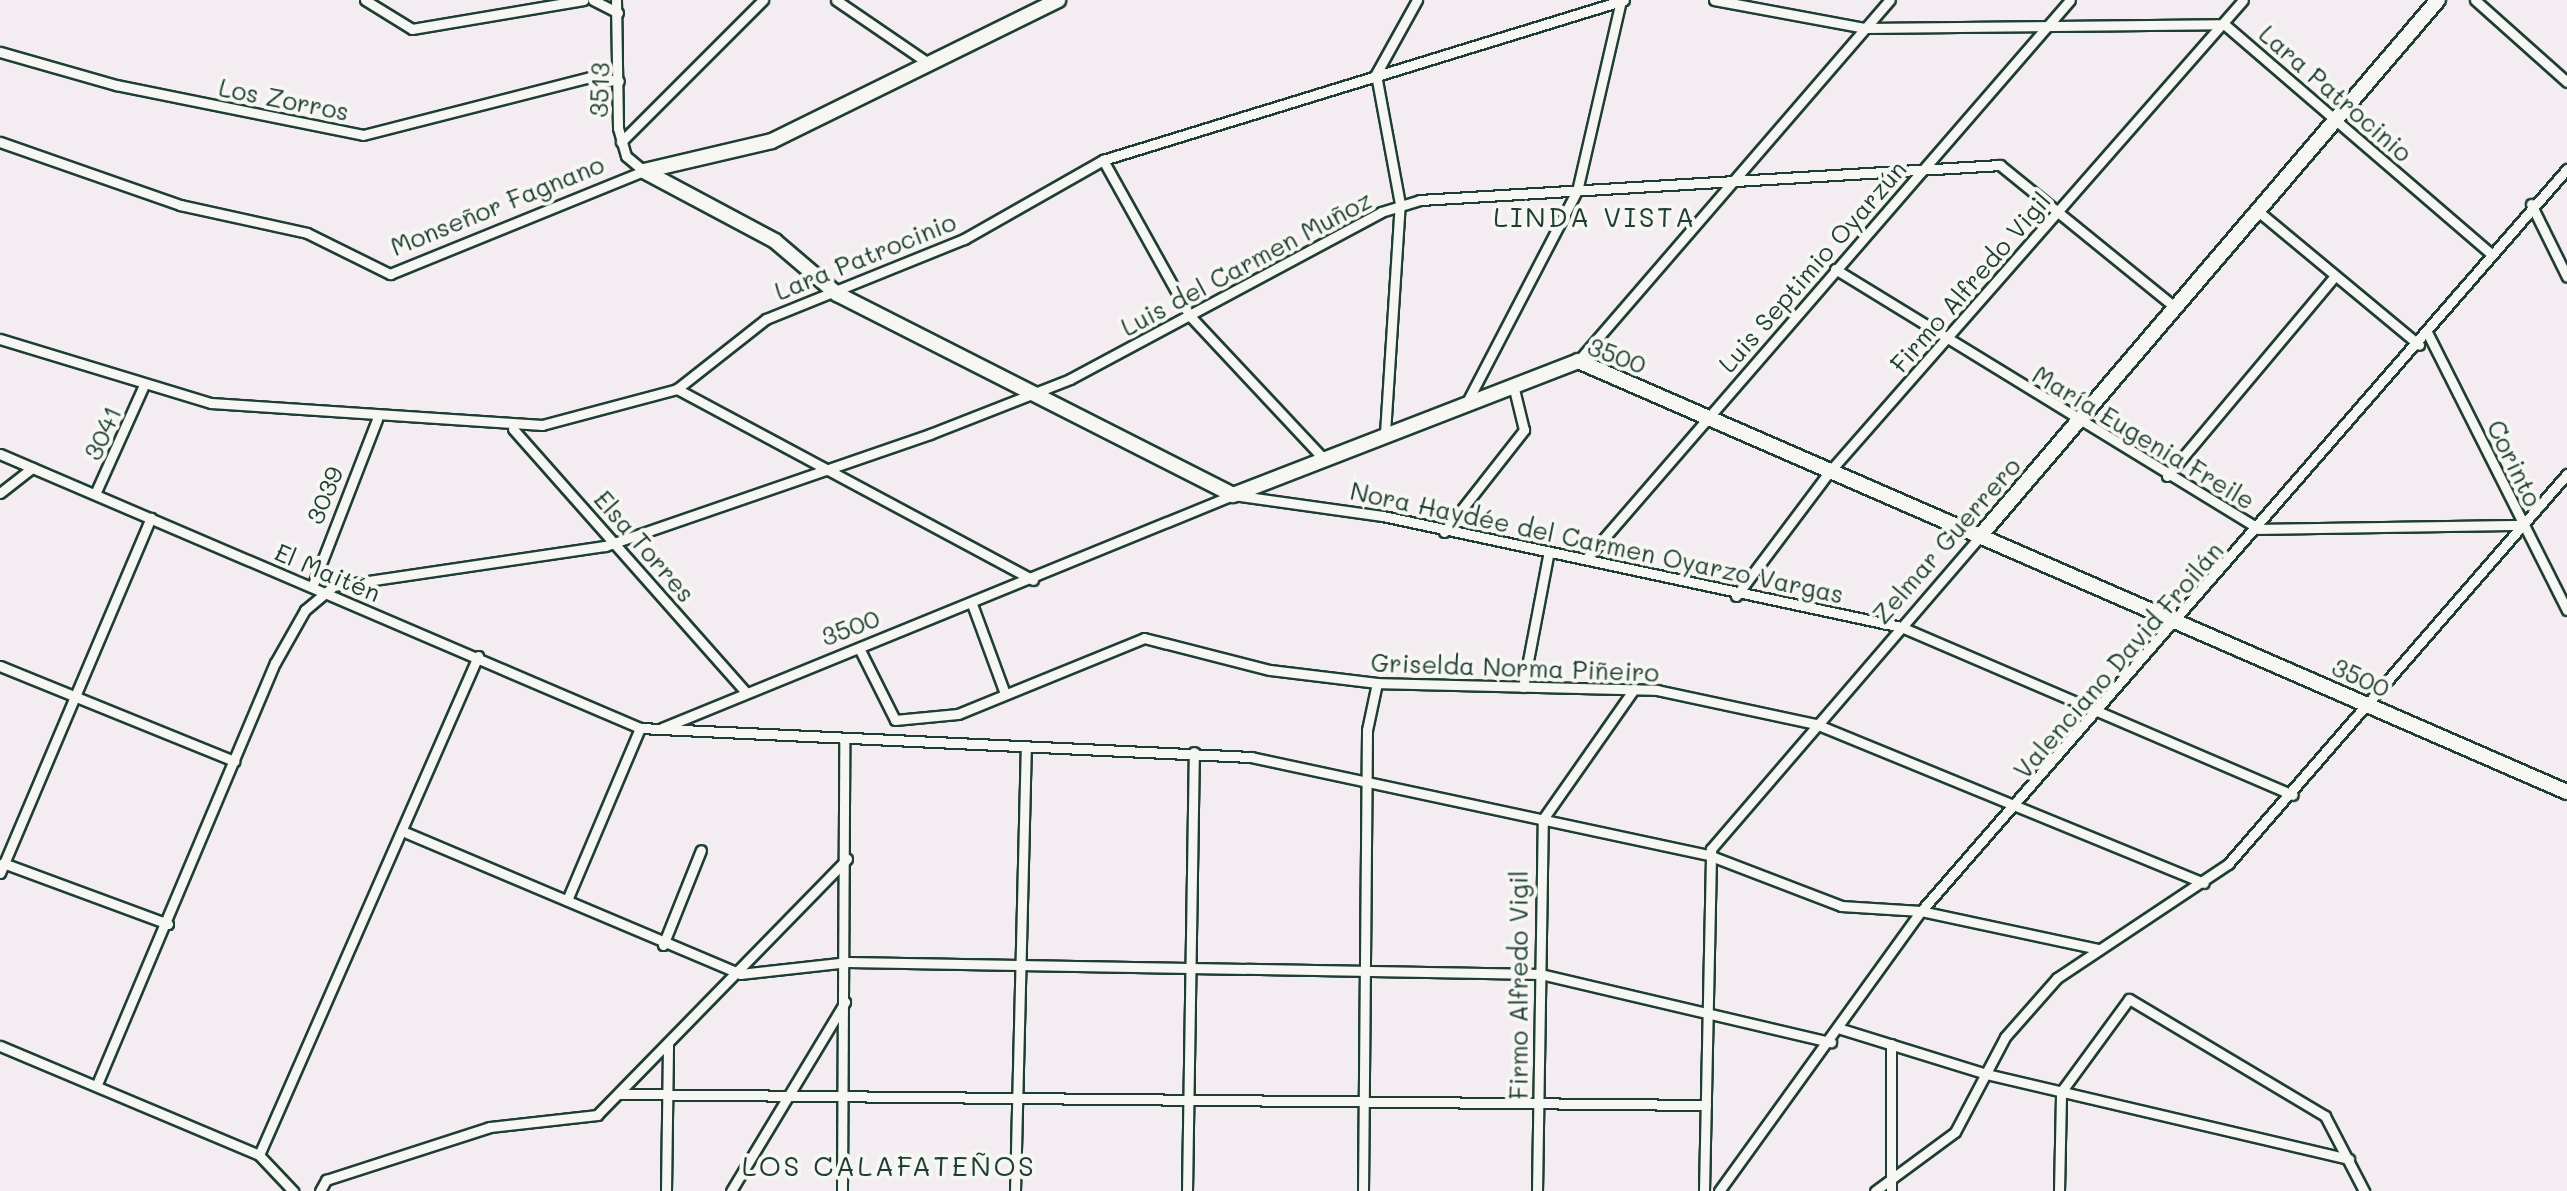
<!DOCTYPE html>
<meta charset="utf-8">
<style>
body{margin:0}
#map{position:relative;width:2567px;height:1191px;overflow:hidden;background:#f3ecf1;font-family:Mali,sans-serif}
div>[style]{position:absolute}
.roads{filter:drop-shadow(2px 0 #1f3d34) drop-shadow(-2px 0 #1f3d34) drop-shadow(0 2px #1f3d34) drop-shadow(0 -2px #1f3d34)}
.street>*{height:9px;margin:-4.5px;padding:0 4.5px;transform-origin:4.5px;border-radius:4.5px;background:#f6f6f2}
.secondary>*{height:14px;margin:-7px;padding:0 7px;transform-origin:7px;border-radius:7px;background:#f6f6f2}
span{translate:-50% -50%;white-space:nowrap;text-align:center;line-height:1.15;-webkit-text-stroke:8px #f6f6f2;paint-order:stroke}
.street-label{font-size:25px;color:#1f3d34}
.neighbourhood-label{font-size:28px;color:#1f3d34;letter-spacing:2.5px}
</style>
<div id="map">
<div class="roads">
<div class="street">
<div style="left:365px;top:0;width:55px;rotate:31.7deg"></div>
<div style="left:412px;top:29px;width:174px;rotate:-9.6deg"></div>
<div style="left:593px;top:0;width:28px;rotate:27deg"></div>
<div style="left:616px;top:0;width:128px;rotate:89.1deg"></div>
<div style="left:618px;top:128px;width:29px;rotate:74deg"></div>
<div style="left:626px;top:156px;width:23px;rotate:40deg"></div>
<div style="left:836px;top:0;width:112px;rotate:34.4deg"></div>
<div style="left:1714px;top:0;width:154px;rotate:10.5deg"></div>
<div style="left:1865px;top:28px;width:359px;rotate:-0.6deg"></div>
<div style="left:2224px;top:24px;width:352px;rotate:40.7deg"></div>
<div style="left:2475px;top:0;width:123px;rotate:41.7deg"></div>
<div style="left:0;top:52px;width:121px;rotate:15.9deg"></div>
<div style="left:116px;top:85px;width:252px;rotate:11.4deg"></div>
<div style="left:363px;top:135px;width:234px;rotate:-14.3deg"></div>
<div style="left:590px;top:77px;width:29px;rotate:8deg"></div>
<div style="left:0;top:142px;width:191px;rotate:19.3deg"></div>
<div style="left:180px;top:205px;width:130px;rotate:12.4deg"></div>
<div style="left:307px;top:233px;width:93px;rotate:26.3deg"></div>
<div style="left:390px;top:274px;width:274px;rotate:-22.1deg"></div>
<div style="left:621px;top:142px;width:201px;rotate:-45deg"></div>
<div style="left:1103px;top:160px;width:179px;rotate:60.9deg"></div>
<div style="left:1190px;top:316px;width:196px;rotate:46.9deg"></div>
<div style="left:2531px;top:204px;width:81px;rotate:63.7deg"></div>
<div style="left:2259px;top:212px;width:208px;rotate:39.7deg"></div>
<div style="left:1835px;top:269px;width:497px;rotate:31.5deg"></div>
<div style="left:2259px;top:529px;width:264px;rotate:-0.9deg"></div>
<div style="left:2428px;top:334px;width:309px;rotate:63.3deg"></div>
<div style="left:0;top:339px;width:220px;rotate:16.9deg"></div>
<div style="left:211px;top:403px;width:332px;rotate:3.8deg"></div>
<div style="left:542px;top:425px;width:140px;rotate:-14.9deg"></div>
<div style="left:677px;top:389px;width:113px;rotate:-38.2deg"></div>
<div style="left:766px;top:319px;width:214px;rotate:-22deg"></div>
<div style="left:964px;top:239px;width:160px;rotate:-29.6deg"></div>
<div style="left:1103px;top:160px;width:545px;rotate:-17.07deg"></div>
<div style="left:1578px;top:361px;width:477px;rotate:-49.2deg"></div>
<div style="left:677px;top:389px;width:404px;rotate:28.2deg"></div>
<div style="left:1468px;top:400px;width:236px;rotate:-62.5deg"></div>
<div style="left:1577px;top:191px;width:195px;rotate:-77deg"></div>
<div style="left:513px;top:429px;width:350px;rotate:48.5deg"></div>
<div style="left:1385px;top:433px;width:229px;rotate:-86.3deg"></div>
<div style="left:1400px;top:204px;width:132px;rotate:-100.5deg"></div>
<div style="left:1376px;top:74px;width:85px;rotate:-61deg"></div>
<div style="left:0;top:454px;width:696px;rotate:23.18deg"></div>
<div style="left:640px;top:728px;width:612px;rotate:2.72deg"></div>
<div style="left:1251px;top:757px;width:471px;rotate:12.1deg"></div>
<div style="left:1711px;top:856px;width:139px;rotate:21deg"></div>
<div style="left:1841px;top:906px;width:80px;rotate:3.6deg"></div>
<div style="left:1921px;top:911px;width:181px;rotate:12.1deg"></div>
<div style="left:2167px;top:476px;width:261px;rotate:-50deg"></div>
<div style="left:0;top:493px;width:41px;rotate:-38deg"></div>
<div style="left:95px;top:494px;width:117px;rotate:-65.8deg"></div>
<div style="left:1444px;top:532px;width:130px;rotate:-51.9deg"></div>
<div style="left:1524px;top:430px;width:46px;rotate:-103.7deg"></div>
<div style="left:1586px;top:559px;width:739px;rotate:-49.11deg"></div>
<div style="left:312px;top:587px;width:180px;rotate:-68.8deg"></div>
<div style="left:1736px;top:596px;width:156px;rotate:-53.1deg"></div>
<div style="left:1830px;top:471px;width:626px;rotate:-48.75deg"></div>
<div style="left:972px;top:604px;width:93px;rotate:69.8deg"></div>
<div style="left:859px;top:648px;width:80px;rotate:63.4deg"></div>
<div style="left:895px;top:720px;width:63px;rotate:-5.4deg"></div>
<div style="left:958px;top:714px;width:201px;rotate:-22.2deg"></div>
<div style="left:1144px;top:638px;width:130px;rotate:14.3deg"></div>
<div style="left:1270px;top:670px;width:108px;rotate:6.9deg"></div>
<div style="left:1377px;top:683px;width:280px;rotate:1.4deg"></div>
<div style="left:1657px;top:690px;width:163px;rotate:12.1deg"></div>
<div style="left:1816px;top:724px;width:419px;rotate:22.3deg"></div>
<div style="left:0;top:666px;width:253px;rotate:22.1deg"></div>
<div style="left:1523px;top:687px;width:133px;rotate:-79.2deg"></div>
<div style="left:662px;top:728px;width:617px;rotate:-22.2deg"></div>
<div style="left:1233px;top:495px;width:151px;rotate:8deg"></div>
<div style="left:1383px;top:516px;width:530px;rotate:12.09deg"></div>
<div style="left:1901px;top:627px;width:426px;rotate:23.2deg"></div>
<div style="left:407px;top:833px;width:362px;rotate:22.9deg"></div>
<div style="left:740px;top:974px;width:109px;rotate:-6.3deg"></div>
<div style="left:848px;top:962px;width:692px;rotate:0.99deg"></div>
<div style="left:1540px;top:974px;width:299px;rotate:13.2deg"></div>
<div style="left:3px;top:863px;width:176px;rotate:20.3deg"></div>
<div style="left:0;top:873px;width:386px;rotate:-67deg"></div>
<div style="left:567px;top:900px;width:187px;rotate:-67deg"></div>
<div style="left:663px;top:945px;width:102px;rotate:-68.2deg"></div>
<div style="left:1841px;top:1029px;width:152px;rotate:17.2deg"></div>
<div style="left:1986px;top:1074px;width:373px;rotate:13.2deg"></div>
<div style="left:0;top:1046px;width:281px;rotate:22.8deg"></div>
<div style="left:259px;top:1155px;width:50px;rotate:46.6deg"></div>
<div style="left:97px;top:1084px;width:457px;rotate:-67.1deg"></div>
<div style="left:275px;top:663px;width:61px;rotate:-60.5deg"></div>
<div style="left:305px;top:610px;width:38px;rotate:-40deg"></div>
<div style="left:334px;top:586px;width:274px;rotate:-8.4deg"></div>
<div style="left:605px;top:546px;width:344px;rotate:-19deg"></div>
<div style="left:930px;top:434px;width:150px;rotate:-21.4deg"></div>
<div style="left:1070px;top:379px;width:353px;rotate:-28.2deg"></div>
<div style="left:1381px;top:212px;width:41px;rotate:-17.1deg"></div>
<div style="left:1420px;top:200px;width:581px;rotate:-3.45deg"></div>
<div style="left:2000px;top:165px;width:227px;rotate:39.1deg"></div>
<div style="left:619px;top:1094px;width:1087px;rotate:0.58deg"></div>
<div style="left:259px;top:1155px;width:545px;rotate:-66.3deg"></div>
<div style="left:320px;top:1191px;width:13px;rotate:-61deg"></div>
<div style="left:326px;top:1180px;width:172px;rotate:-17.9deg"></div>
<div style="left:490px;top:1127px;width:108px;rotate:-6.4deg"></div>
<div style="left:597px;top:1115px;width:358px;rotate:-45.7deg"></div>
<div style="left:666px;top:1191px;width:146px;rotate:-89.2deg"></div>
<div style="left:731px;top:1191px;width:221px;rotate:-58.9deg"></div>
<div style="left:842px;top:1191px;width:451px;rotate:-89.7deg"></div>
<div style="left:1015px;top:1191px;width:444px;rotate:-88.6deg"></div>
<div style="left:1187px;top:1191px;width:439px;rotate:-89.1deg"></div>
<div style="left:1363px;top:1191px;width:461px;rotate:-89.5deg"></div>
<div style="left:1367px;top:730px;width:48px;rotate:-78deg"></div>
<div style="left:1537px;top:1191px;width:372px;rotate:-89.1deg"></div>
<div style="left:1543px;top:819px;width:159px;rotate:-55deg"></div>
<div style="left:1704px;top:1191px;width:342px;rotate:-88.8deg"></div>
<div style="left:1711px;top:849px;width:413px;rotate:-49.3deg"></div>
<div style="left:1719px;top:1191px;width:345px;rotate:-54.2deg"></div>
<div style="left:1921px;top:911px;width:984px;rotate:-48.96deg"></div>
<div style="left:1875px;top:1191px;width:99px;rotate:-36.4deg"></div>
<div style="left:1955px;top:1132px;width:107px;rotate:-62.2deg"></div>
<div style="left:2005px;top:1037px;width:79px;rotate:-48.6deg"></div>
<div style="left:2057px;top:978px;width:206px;rotate:-33.7deg"></div>
<div style="left:2228px;top:864px;width:517px;rotate:-49deg"></div>
<div style="left:1891px;top:1191px;width:147px;rotate:-90deg"></div>
<div style="left:2059px;top:1191px;width:99px;rotate:-88.8deg"></div>
<div style="left:2061px;top:1092px;width:115px;rotate:-53.8deg"></div>
<div style="left:2129px;top:999px;width:228px;rotate:30.8deg"></div>
<div style="left:2325px;top:1116px;width:85px;rotate:62.5deg"></div>
</div>
<div class="secondary">
<div style="left:644px;top:171px;width:149px;rotate:28.1deg"></div>
<div style="left:775px;top:241px;width:82px;rotate:40.5deg"></div>
<div style="left:837px;top:294px;width:444px;rotate:26.9deg"></div>
<div style="left:1233px;top:495px;width:370px;rotate:-21.2deg"></div>
<div style="left:1578px;top:361px;width:1079px;rotate:23.55deg"></div>
<div style="left:644px;top:171px;width:131px;rotate:-13.2deg"></div>
<div style="left:772px;top:141px;width:319px;rotate:-26.2deg"></div>
<div style="left:1980px;top:536px;width:705px;rotate:-49.49deg"></div>
</div>
</div>
<div class="street-label">
<span style="left:599px;top:90px;rotate:-88deg">3513</span>
<span style="left:2336px;top:93px;rotate:41deg">Lara Patrocinio</span>
<span style="left:284px;top:99px;rotate:11deg">Los Zorros</span>
<span style="left:497px;top:205px;rotate:-22deg">Monseñor Fagnano</span>
<span style="left:865px;top:256px;rotate:-22deg">Lara Patrocinio</span>
<span style="left:1246px;top:263px;rotate:-28deg">Luis del Carmen Muñoz</span>
<span style="left:1812px;top:266px;rotate:-49deg">Luis Septimio Oyarzún</span>
<span style="left:1970px;top:282px;rotate:-49deg">Firmo Alfredo Vigil</span>
<span style="left:1617px;top:355px;rotate:20deg">3500</span>
<span style="left:102px;top:433px;rotate:-66deg">3041</span>
<span style="left:2144px;top:437px;rotate:31deg">María Eugenia Freile</span>
<span style="left:2515px;top:463px;rotate:64deg">Corinto</span>
<span style="left:324px;top:495px;rotate:-68deg">3039</span>
<span style="left:1946px;top:540px;rotate:-49deg">Zelmar Guerrero</span>
<span style="left:1597px;top:542px;rotate:12deg">Nora Haydée del Carmen Oyarzo Vargas</span>
<span style="left:645px;top:546px;rotate:49deg">Elsa Torres</span>
<span style="left:328px;top:572px;rotate:23deg">El Maitén</span>
<span style="left:850px;top:627px;rotate:-21deg">3500</span>
<span style="left:2118px;top:660px;rotate:-49deg">Valenciano David Froilán</span>
<span style="left:1515px;top:667px;rotate:2deg">Griselda Norma Piñeiro</span>
<span style="left:2361px;top:677px;rotate:24deg">3500</span>
<span style="left:1518px;top:985px;rotate:-90deg">Firmo Alfredo Vigil</span>
</div>
<div class="neighbourhood-label">
<span style="left:1595px;top:216px">LINDA VISTA</span>
<span style="left:889px;top:1165px">LOS CALAFATEÑOS</span>
</div>
</div>
